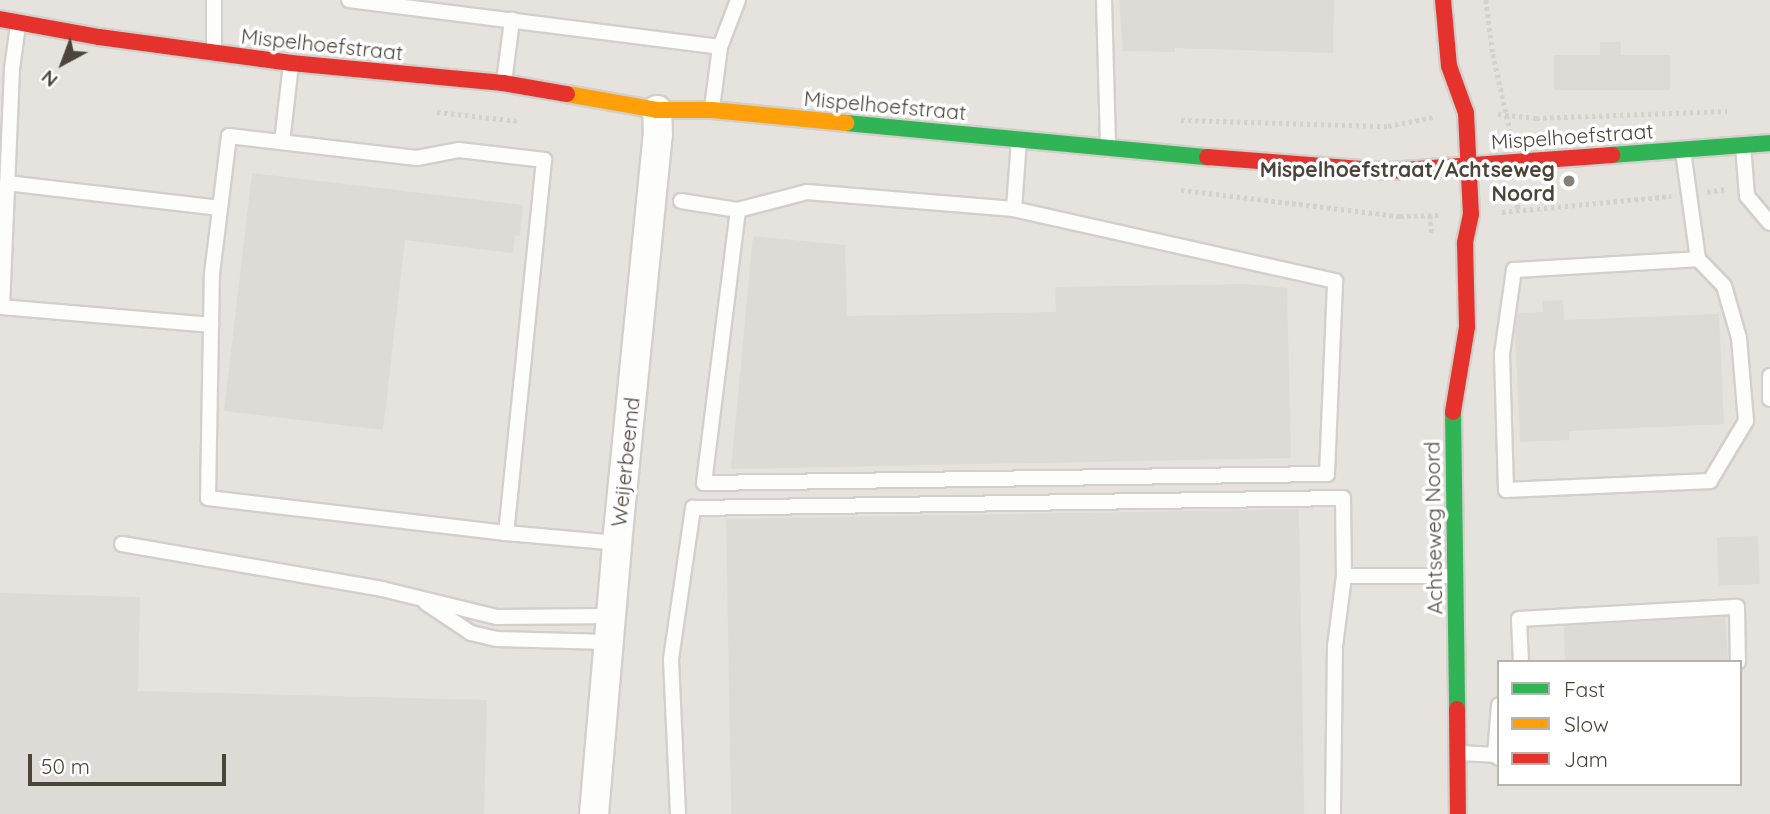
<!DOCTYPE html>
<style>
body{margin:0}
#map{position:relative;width:1770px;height:814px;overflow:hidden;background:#f4f2ee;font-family:Quicksand,sans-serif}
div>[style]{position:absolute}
.industrial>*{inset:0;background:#e6e2de}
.building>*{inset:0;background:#dedbd6;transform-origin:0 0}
.path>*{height:4.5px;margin-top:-2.25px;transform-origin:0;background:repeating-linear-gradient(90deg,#d3d2cc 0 3.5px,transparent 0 7px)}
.roads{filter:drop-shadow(2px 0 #d2d0cb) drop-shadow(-2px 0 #d2d0cb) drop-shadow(0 2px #d2d0cb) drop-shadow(0 -2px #d2d0cb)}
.lane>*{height:14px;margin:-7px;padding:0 7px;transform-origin:7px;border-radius:7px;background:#fdfdfc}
.street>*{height:28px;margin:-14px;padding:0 14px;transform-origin:14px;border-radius:14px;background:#fdfdfc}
.fast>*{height:16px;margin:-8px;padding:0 8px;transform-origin:8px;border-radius:8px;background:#30b455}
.slow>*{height:16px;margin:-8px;padding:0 8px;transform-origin:8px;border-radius:8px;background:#ff9f0a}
.jam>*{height:16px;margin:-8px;padding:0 8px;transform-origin:8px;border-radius:8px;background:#e5322d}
.dots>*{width:19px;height:19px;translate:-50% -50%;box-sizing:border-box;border:4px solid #fff;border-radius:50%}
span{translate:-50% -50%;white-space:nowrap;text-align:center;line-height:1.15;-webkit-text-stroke:7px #fff;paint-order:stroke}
.street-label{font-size:21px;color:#4b4439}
.poi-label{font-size:21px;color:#4b4439;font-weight:700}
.right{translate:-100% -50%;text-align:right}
.legend{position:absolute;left:1497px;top:660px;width:245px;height:126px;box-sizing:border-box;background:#fff;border:2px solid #b7b4b0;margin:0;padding:9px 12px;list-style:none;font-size:21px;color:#4b4439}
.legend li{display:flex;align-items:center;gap:14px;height:35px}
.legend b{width:35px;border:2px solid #b7b4b0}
.north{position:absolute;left:28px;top:28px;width:70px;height:70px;-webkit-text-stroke:5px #fff;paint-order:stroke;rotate:221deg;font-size:19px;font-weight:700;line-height:28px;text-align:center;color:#4b4439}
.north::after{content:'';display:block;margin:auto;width:24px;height:32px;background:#4b4439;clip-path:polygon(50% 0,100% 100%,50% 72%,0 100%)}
.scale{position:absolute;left:28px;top:754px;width:198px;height:32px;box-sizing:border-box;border:4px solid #4b4439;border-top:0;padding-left:9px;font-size:21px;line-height:24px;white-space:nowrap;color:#4b4439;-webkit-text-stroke:5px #fff;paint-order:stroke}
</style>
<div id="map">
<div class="industrial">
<div style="clip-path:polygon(evenodd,0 0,1770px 0,1770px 814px,0 814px,0 0,1499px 662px,1740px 662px,1740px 784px,1499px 784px,1499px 662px)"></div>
</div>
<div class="building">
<div style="clip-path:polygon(1119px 0,1334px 0,1333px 53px,1175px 48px,1175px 52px,1123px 51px)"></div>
<div style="clip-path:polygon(1600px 42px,1621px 42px,1621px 55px,1670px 55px,1670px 90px,1554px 90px,1554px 55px,1600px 55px)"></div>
<div style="clip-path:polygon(252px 173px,523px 205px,520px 236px,515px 235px,513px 253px,405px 240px,383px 430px,224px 411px)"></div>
<div style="clip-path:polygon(753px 236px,845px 245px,847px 316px,1056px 312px,1055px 287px,1244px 284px,1287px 288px,1291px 458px,731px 469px)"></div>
<div style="clip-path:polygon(1563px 300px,1564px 320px,1719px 314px,1724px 424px,1569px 431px,1569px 440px,1520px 442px,1515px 332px,1518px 313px,1543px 312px,1542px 301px)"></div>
<div style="left:1299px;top:509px;width:305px;height:573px;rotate:89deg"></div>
<div style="left:1758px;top:536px;width:48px;height:41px;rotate:88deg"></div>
<div style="clip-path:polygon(0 593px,140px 597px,138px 691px,487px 700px,484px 814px,0 814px)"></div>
<div style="clip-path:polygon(1725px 617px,1728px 662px,1565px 662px,1564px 626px)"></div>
</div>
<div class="path">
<div style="left:1486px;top:0;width:54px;rotate:82.6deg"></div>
<div style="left:1493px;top:54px;width:78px;rotate:77.4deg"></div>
<div style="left:437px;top:112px;width:81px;rotate:6.3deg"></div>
<div style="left:1498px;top:114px;width:38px;rotate:6deg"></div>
<div style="left:1536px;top:118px;width:191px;rotate:-2.1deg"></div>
<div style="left:1181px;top:120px;width:207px;rotate:1.7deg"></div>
<div style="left:1388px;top:126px;width:47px;rotate:-11.1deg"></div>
<div style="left:1181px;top:190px;width:221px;rotate:6.8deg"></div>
<div style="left:1400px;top:216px;width:41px;rotate:-1.4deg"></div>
<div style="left:1517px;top:191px;width:20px;rotate:87deg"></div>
<div style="left:1707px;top:192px;width:19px;rotate:-9deg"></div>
<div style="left:1502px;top:212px;width:170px;rotate:-5.4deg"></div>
<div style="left:1430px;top:215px;width:20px;rotate:84deg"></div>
</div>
<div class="roads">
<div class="lane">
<div style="left:214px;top:0;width:52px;rotate:90deg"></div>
<div style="left:349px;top:0;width:374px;rotate:7.2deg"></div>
<div style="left:1104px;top:0;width:145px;rotate:88.4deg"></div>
<div style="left:18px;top:25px;width:44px;rotate:97.8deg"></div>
<div style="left:12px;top:69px;width:238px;rotate:92.4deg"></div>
<div style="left:2px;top:307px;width:210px;rotate:4.9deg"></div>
<div style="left:504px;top:82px;width:63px;rotate:-82.6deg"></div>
<div style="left:712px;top:108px;width:62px;rotate:-82.5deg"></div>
<div style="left:720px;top:47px;width:50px;rotate:-69deg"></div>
<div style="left:282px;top:142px;width:79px;rotate:-83.4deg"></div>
<div style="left:1743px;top:145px;width:51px;rotate:85.5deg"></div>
<div style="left:1747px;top:196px;width:35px;rotate:50deg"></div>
<div style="left:1683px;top:151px;width:109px;rotate:82.1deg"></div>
<div style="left:1698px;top:259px;width:37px;rotate:46deg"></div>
<div style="left:1724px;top:286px;width:54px;rotate:73.9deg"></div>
<div style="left:1739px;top:338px;width:83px;rotate:85.2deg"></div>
<div style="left:1746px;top:421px;width:70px;rotate:121deg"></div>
<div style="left:1710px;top:481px;width:204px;rotate:177.5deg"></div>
<div style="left:1506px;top:490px;width:136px;rotate:-91.7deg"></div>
<div style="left:1502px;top:354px;width:85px;rotate:-81.9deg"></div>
<div style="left:1514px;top:270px;width:184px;rotate:-3.4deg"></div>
<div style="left:7px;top:183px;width:214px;rotate:6.7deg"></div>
<div style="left:681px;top:201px;width:58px;rotate:9deg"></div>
<div style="left:1014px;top:209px;width:208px;rotate:-175.3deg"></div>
<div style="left:807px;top:192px;width:71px;rotate:165.4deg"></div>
<div style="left:738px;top:210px;width:275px;rotate:97.1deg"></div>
<div style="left:704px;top:483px;width:623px;rotate:-0.83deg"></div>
<div style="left:1327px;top:474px;width:193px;rotate:-87.6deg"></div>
<div style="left:1335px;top:281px;width:329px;rotate:-167.4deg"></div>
<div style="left:1014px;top:209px;width:69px;rotate:-85.9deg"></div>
<div style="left:1770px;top:376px;width:23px;rotate:90deg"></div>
<div style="left:506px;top:533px;width:300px;rotate:-173.3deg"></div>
<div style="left:208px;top:498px;width:224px;rotate:-89deg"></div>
<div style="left:212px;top:274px;width:139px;rotate:-83deg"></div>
<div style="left:229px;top:136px;width:189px;rotate:6.7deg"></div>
<div style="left:417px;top:158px;width:43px;rotate:-10.8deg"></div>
<div style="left:459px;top:150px;width:86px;rotate:6.7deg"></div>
<div style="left:544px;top:160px;width:375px;rotate:95.8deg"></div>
<div style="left:506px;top:533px;width:111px;rotate:5.1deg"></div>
<div style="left:122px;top:544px;width:264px;rotate:9.8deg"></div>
<div style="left:382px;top:589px;width:118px;rotate:13.7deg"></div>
<div style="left:497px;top:617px;width:114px;rotate:-0.5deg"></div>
<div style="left:1344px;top:576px;width:110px"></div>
<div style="left:426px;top:603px;width:54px;rotate:33.7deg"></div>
<div style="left:471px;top:633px;width:27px;rotate:13deg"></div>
<div style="left:497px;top:639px;width:112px;rotate:1.5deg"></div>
<div style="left:1521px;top:662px;width:43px;rotate:-92.7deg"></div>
<div style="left:1519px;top:619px;width:218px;rotate:-3.2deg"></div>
<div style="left:1737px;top:607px;width:55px;rotate:89deg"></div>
<div style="left:1459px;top:753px;width:36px;rotate:3deg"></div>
<div style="left:1495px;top:755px;width:5px;rotate:37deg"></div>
<div style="left:1495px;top:755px;width:50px;rotate:-85.4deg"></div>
<div style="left:678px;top:814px;width:155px;rotate:-92.6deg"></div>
<div style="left:671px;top:659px;width:153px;rotate:-81.7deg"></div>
<div style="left:693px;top:508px;width:650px;rotate:-0.88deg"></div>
<div style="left:1343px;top:498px;width:78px;rotate:89.3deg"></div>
<div style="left:1344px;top:576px;width:71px;rotate:97.3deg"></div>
<div style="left:1335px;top:646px;width:168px;rotate:90.7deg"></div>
</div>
<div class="street">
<div style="left:594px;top:814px;width:272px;rotate:-85.1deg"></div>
<div style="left:617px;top:543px;width:410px;rotate:-84.3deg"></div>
<div style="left:658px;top:135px;width:25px;rotate:-92deg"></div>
</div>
<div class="fast">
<div style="left:846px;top:123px;width:363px;rotate:5.4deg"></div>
<div style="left:1612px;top:155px;width:158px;rotate:-4.3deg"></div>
<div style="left:1453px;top:412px;width:297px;rotate:89.2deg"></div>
</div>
<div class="slow">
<div style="left:567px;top:94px;width:91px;rotate:10.1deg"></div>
<div style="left:657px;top:110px;width:55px"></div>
<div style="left:712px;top:110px;width:135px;rotate:5.5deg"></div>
</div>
<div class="jam">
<div style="left:1443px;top:0;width:66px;rotate:84.8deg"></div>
<div style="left:1449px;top:66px;width:50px;rotate:70.1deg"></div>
<div style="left:1466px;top:113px;width:101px;rotate:87.2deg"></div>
<div style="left:1471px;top:214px;width:30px;rotate:102deg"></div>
<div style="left:1465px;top:243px;width:84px;rotate:88.6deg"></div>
<div style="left:1467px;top:327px;width:86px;rotate:99.4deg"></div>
<div style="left:0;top:19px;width:101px;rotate:10.3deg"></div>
<div style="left:99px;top:37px;width:194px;rotate:7.7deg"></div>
<div style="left:291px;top:63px;width:213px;rotate:5.4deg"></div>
<div style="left:503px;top:83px;width:65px;rotate:9.8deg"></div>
<div style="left:1207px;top:157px;width:184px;rotate:4.4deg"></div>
<div style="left:1390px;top:171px;width:223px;rotate:-4.1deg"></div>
<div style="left:1457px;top:709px;width:105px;rotate:89.5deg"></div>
</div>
</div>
<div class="dots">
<div style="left:1569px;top:181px;background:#868178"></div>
</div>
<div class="street-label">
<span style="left:322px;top:44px;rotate:6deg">Mispelhoefstraat</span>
<span style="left:885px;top:105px;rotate:5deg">Mispelhoefstraat</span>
<span style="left:1572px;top:136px;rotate:-4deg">Mispelhoefstraat</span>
<span style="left:625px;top:462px;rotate:-84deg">Weijerbeemd</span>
<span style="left:1433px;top:528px;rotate:-91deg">Achtseweg Noord</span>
</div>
<div class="poi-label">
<span class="right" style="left:1555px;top:181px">Mispelhoefstraat/Achtseweg<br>Noord</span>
</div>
<ul class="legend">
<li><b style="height:9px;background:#30b455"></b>Fast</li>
<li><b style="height:9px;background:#ff9f0a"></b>Slow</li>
<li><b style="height:9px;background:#e5322d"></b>Jam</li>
</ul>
<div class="north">N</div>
<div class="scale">50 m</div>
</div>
